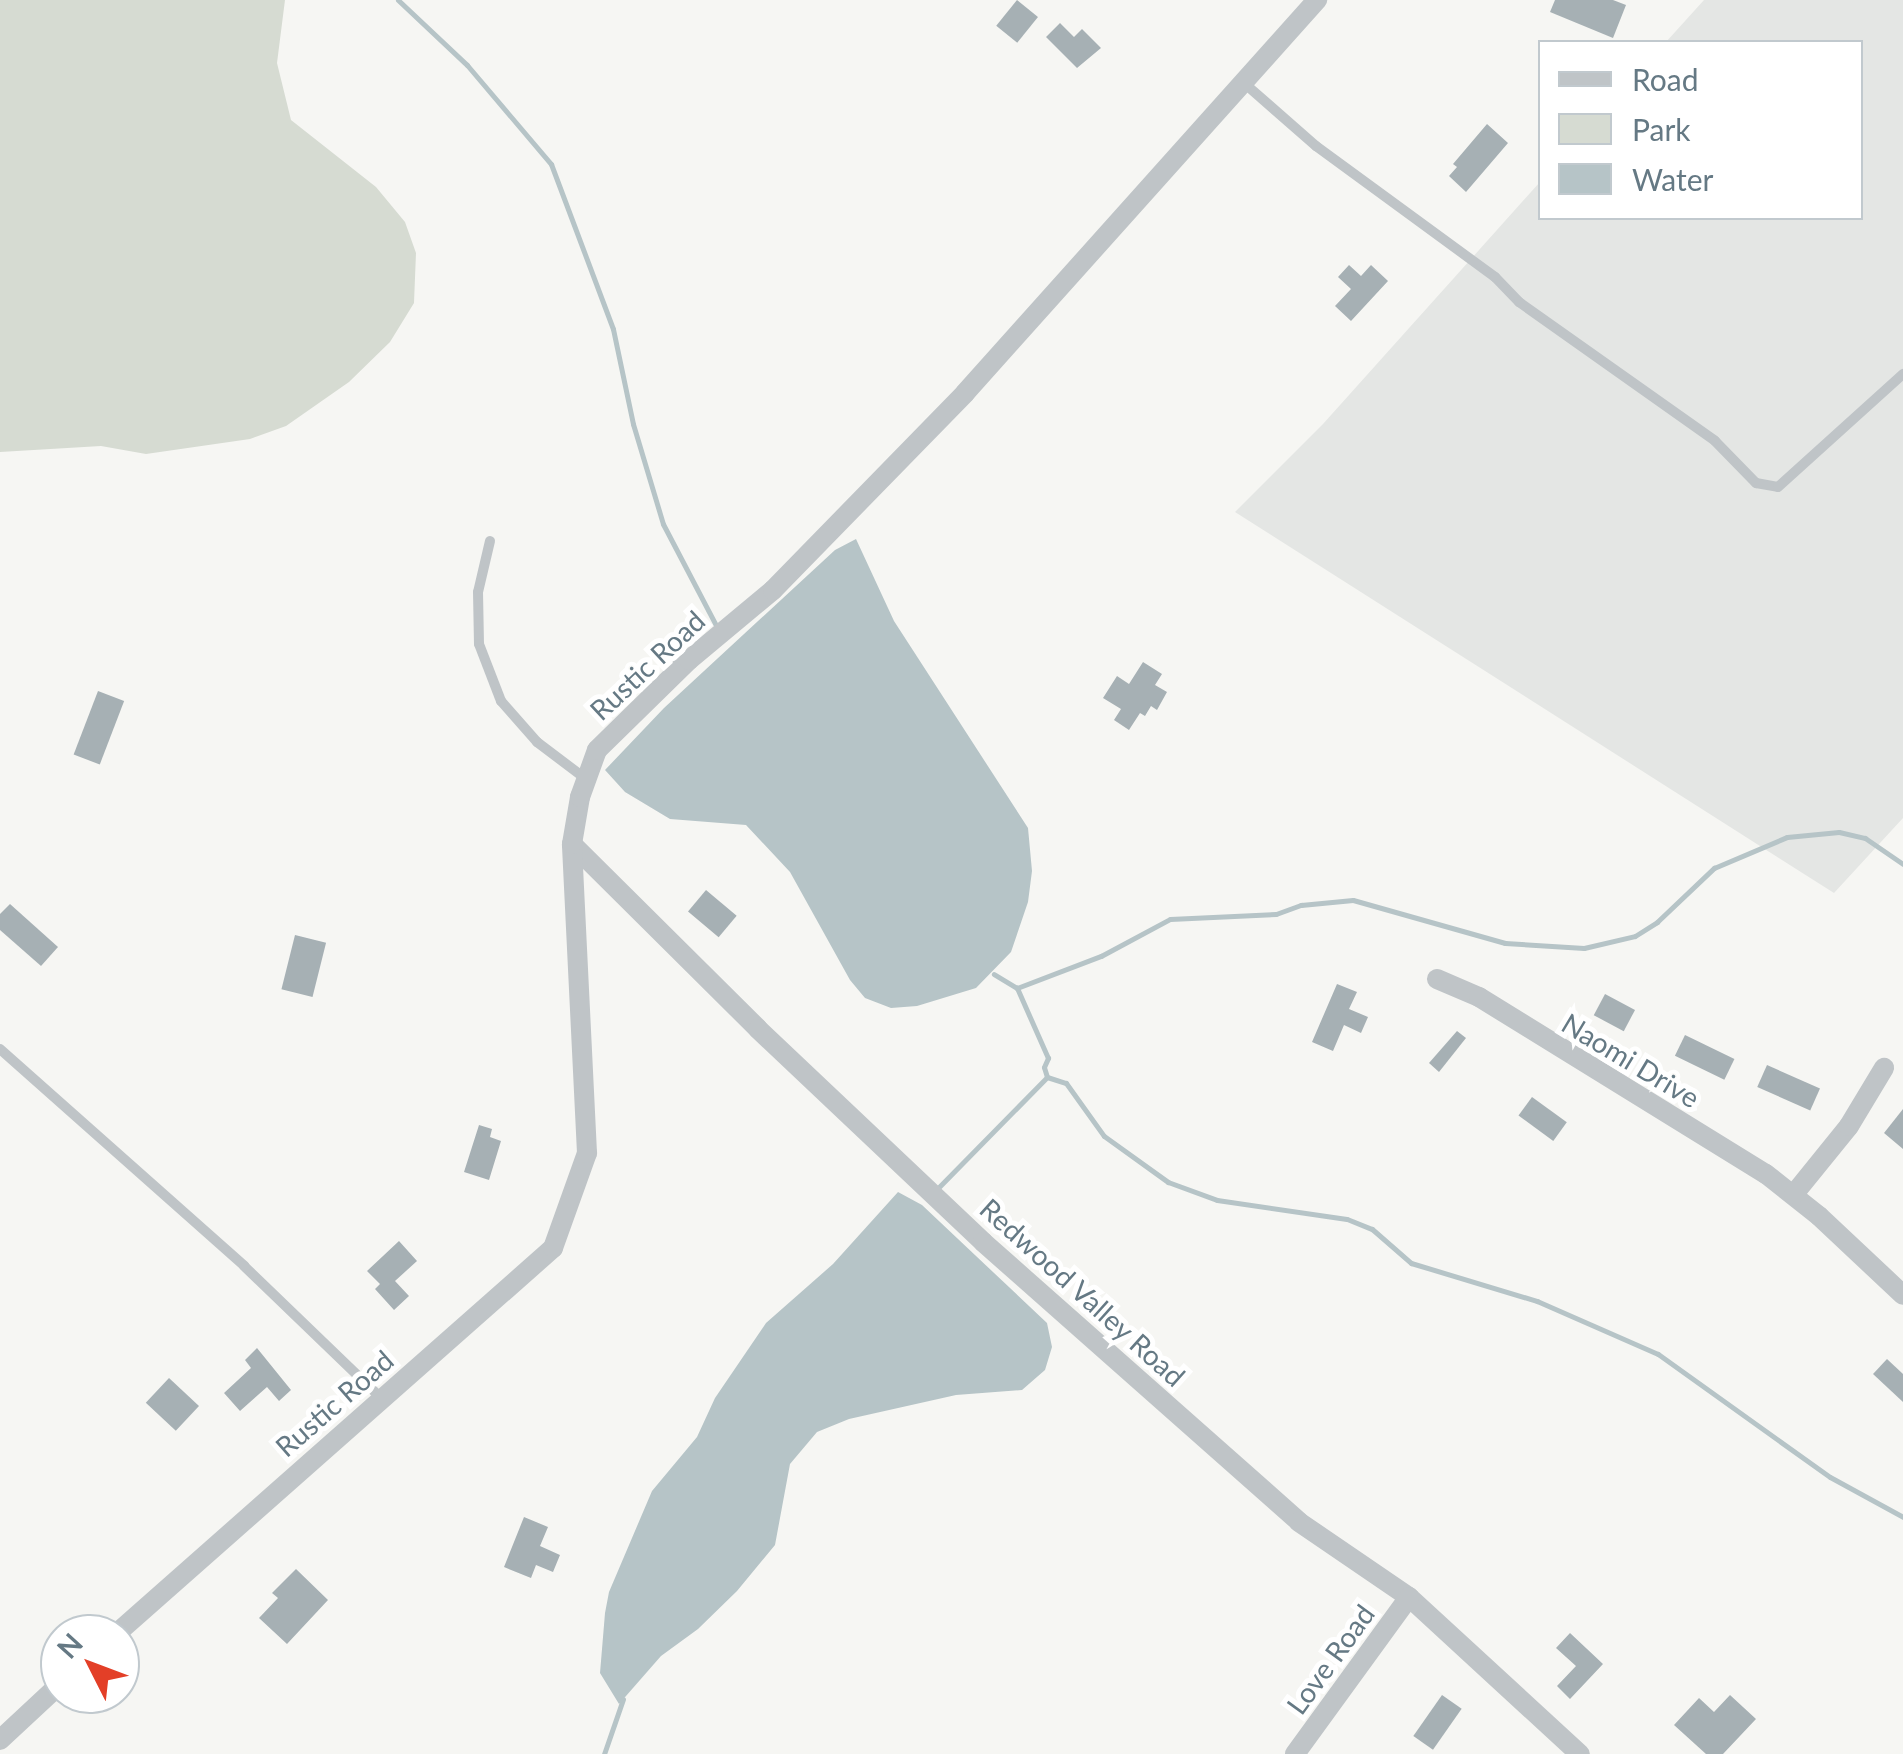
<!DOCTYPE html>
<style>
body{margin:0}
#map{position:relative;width:1903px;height:1754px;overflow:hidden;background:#f6f6f3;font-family:Lato,sans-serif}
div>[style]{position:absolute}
.built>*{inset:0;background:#e4e6e4}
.green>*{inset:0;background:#d6dbd2}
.water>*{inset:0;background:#b6c4c7}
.stream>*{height:5px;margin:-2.5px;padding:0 2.5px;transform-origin:2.5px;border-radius:2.5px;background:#b6c4c7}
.building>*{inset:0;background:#a6b0b4;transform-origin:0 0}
.service>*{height:10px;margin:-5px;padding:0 5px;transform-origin:5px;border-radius:5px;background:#bfc4c7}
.minor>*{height:20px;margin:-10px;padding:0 10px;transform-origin:10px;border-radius:10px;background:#bfc4c7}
span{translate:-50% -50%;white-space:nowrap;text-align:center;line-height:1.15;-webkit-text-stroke:10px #fff;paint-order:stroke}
.street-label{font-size:28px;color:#657984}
.legend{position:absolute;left:1538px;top:40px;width:325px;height:180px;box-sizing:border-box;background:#fff;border:2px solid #c1c9ce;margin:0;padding:12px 18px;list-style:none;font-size:30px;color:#657984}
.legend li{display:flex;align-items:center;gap:20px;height:50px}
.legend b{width:50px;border:2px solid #c1c9ce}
.north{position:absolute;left:40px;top:1614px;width:100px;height:100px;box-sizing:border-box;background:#fff;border:2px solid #c1c9ce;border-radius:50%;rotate:312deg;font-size:28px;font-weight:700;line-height:40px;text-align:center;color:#657984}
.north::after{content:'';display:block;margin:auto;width:35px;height:45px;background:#e33f27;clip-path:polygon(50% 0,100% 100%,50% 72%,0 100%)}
</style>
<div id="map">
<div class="built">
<div style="clip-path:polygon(1704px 0,1903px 0,1903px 818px,1834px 893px,1235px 512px,1323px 424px,1540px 182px,1540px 218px,1860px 218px,1860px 42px,1666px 42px)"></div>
</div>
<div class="green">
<div style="clip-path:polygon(0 0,285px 0,277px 63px,291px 120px,376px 187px,405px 222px,416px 253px,414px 303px,390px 342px,349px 382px,286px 426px,250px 439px,146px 454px,101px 446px,0 452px)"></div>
</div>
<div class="water">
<div style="clip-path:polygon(856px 539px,894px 621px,1028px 828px,1032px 871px,1028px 902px,1011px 952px,976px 988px,917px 1006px,891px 1008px,865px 998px,850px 980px,790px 872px,746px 825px,670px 819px,625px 792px,605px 770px,664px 708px,835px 550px)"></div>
<div style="clip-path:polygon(898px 1192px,922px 1205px,1047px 1323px,1052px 1347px,1045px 1370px,1022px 1390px,956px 1395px,849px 1419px,817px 1432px,790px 1464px,775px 1545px,737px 1591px,698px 1629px,661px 1656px,619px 1704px,600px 1673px,605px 1613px,609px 1592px,652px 1491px,697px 1437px,715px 1398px,766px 1323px,833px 1264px)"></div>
</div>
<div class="stream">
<div style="left:398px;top:0;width:95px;rotate:43.3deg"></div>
<div style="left:467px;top:65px;width:130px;rotate:49.7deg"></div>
<div style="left:551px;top:164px;width:176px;rotate:69.4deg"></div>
<div style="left:613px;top:329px;width:97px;rotate:78.1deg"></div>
<div style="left:633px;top:424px;width:104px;rotate:73.3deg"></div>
<div style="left:663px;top:524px;width:119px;rotate:62.4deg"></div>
<div style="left:1017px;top:988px;width:90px;rotate:-20.9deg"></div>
<div style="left:1101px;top:956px;width:78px;rotate:-28.2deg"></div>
<div style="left:1170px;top:919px;width:106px;rotate:-2.7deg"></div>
<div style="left:1276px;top:914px;width:27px;rotate:-20deg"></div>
<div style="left:1301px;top:905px;width:52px;rotate:-5.5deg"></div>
<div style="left:1353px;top:900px;width:158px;rotate:15.8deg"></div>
<div style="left:1505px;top:943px;width:79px;rotate:3.6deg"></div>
<div style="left:1584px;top:948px;width:52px;rotate:-13.2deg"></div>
<div style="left:1635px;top:936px;width:26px;rotate:-32deg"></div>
<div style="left:1657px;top:922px;width:79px;rotate:-43.5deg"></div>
<div style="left:1714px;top:868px;width:79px;rotate:-23deg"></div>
<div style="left:1787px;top:837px;width:52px;rotate:-5.5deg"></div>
<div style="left:1839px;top:832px;width:27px;rotate:13deg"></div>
<div style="left:1865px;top:838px;width:46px;rotate:34.4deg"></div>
<div style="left:1047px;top:1077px;width:20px;rotate:18deg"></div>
<div style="left:1066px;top:1083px;width:65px;rotate:54.4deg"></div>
<div style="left:1104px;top:1136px;width:79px;rotate:35.7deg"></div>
<div style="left:1168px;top:1182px;width:52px;rotate:20.2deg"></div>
<div style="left:1217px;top:1200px;width:131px;rotate:8.3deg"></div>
<div style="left:1347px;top:1219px;width:27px;rotate:22deg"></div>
<div style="left:1372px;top:1229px;width:52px;rotate:41.1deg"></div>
<div style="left:1411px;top:1263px;width:132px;rotate:16.8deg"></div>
<div style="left:1537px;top:1301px;width:132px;rotate:23.7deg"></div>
<div style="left:1658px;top:1354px;width:211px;rotate:35.6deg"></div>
<div style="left:1830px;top:1477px;width:83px;rotate:28.7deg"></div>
<div style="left:934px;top:1192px;width:161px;rotate:-45.5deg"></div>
<div style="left:1047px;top:1077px;width:10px;rotate:-107deg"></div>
<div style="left:1044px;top:1067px;width:10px;rotate:-66deg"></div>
<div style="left:1048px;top:1058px;width:77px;rotate:-113.9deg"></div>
<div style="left:1017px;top:988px;width:27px;rotate:-149deg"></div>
<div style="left:604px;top:1754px;width:58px;rotate:-70.9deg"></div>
</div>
<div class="building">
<div style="left:1017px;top:0;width:27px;height:33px;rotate:39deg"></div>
<div style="clip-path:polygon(1555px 0,1613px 0,1626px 5px,1613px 38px,1550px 12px)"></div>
<div style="clip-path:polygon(1060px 23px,1074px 37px,1082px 29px,1101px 48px,1077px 68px,1046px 37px)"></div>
<div style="clip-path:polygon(1487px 124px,1508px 143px,1466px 192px,1449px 176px,1457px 167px,1453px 164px)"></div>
<div style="clip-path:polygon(1349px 265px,1361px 276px,1371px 265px,1388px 281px,1351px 321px,1335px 306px,1351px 289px,1338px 277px)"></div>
<div style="clip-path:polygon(1143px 662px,1162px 674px,1155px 685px,1167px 692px,1157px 710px,1151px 706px,1145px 716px,1140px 713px,1129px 730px,1114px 720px,1121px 709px,1103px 698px,1117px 676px,1129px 684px)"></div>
<div style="left:98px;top:691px;width:28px;height:68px;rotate:21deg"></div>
<div style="left:706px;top:890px;width:40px;height:28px;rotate:40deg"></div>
<div style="clip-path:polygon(10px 904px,58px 947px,41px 966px,0 930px,0 914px)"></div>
<div style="left:295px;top:935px;width:32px;height:56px;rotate:14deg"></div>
<div style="clip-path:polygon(1337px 984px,1357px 992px,1349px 1009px,1368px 1017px,1361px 1033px,1344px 1025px,1333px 1051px,1312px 1042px)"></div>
<div style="left:1605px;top:994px;width:34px;height:24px;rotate:28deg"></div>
<div style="clip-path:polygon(1457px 1031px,1466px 1038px,1439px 1072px,1429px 1063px)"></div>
<div style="left:1685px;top:1035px;width:55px;height:23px;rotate:26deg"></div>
<div style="left:1767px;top:1065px;width:58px;height:24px;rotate:24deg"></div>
<div style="left:1532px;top:1097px;width:43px;height:23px;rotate:36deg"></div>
<div style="clip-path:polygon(1903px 1109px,1903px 1149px,1884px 1133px)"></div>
<div style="clip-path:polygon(479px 1125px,492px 1129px,490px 1137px,501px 1141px,489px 1180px,464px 1172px)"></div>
<div style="clip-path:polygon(399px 1241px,417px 1261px,395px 1281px,409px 1296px,394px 1310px,375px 1289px,380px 1284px,367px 1271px)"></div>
<div style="clip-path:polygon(257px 1348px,291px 1390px,279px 1401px,267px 1387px,240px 1411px,224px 1393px,251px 1368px,245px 1360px)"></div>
<div style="clip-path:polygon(1887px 1359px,1903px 1374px,1903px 1402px,1873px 1374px)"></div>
<div style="left:169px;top:1378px;width:41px;height:34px;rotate:43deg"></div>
<div style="clip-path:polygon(524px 1517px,548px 1527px,540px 1546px,560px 1555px,553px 1572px,536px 1565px,531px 1578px,504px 1567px)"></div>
<div style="clip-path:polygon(296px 1569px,328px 1600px,287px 1644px,259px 1618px,278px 1598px,272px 1593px)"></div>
<div style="clip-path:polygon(1570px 1633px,1603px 1664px,1570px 1699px,1557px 1686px,1576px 1666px,1556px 1648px)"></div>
<div style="left:1442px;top:1695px;width:24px;height:50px;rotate:35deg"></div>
<div style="clip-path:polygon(1730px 1695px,1756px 1719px,1723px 1754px,1706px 1754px,1674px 1725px,1699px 1698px,1714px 1712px)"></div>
</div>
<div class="service">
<div style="left:1244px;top:83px;width:96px;rotate:41.2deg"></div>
<div style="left:1316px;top:146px;width:222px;rotate:36.2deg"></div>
<div style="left:1495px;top:277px;width:35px;rotate:46deg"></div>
<div style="left:1519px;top:302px;width:240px;rotate:35.3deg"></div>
<div style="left:1715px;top:441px;width:59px;rotate:45.7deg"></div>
<div style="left:1756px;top:483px;width:22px;rotate:10deg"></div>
<div style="left:1778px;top:487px;width:169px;rotate:-42.1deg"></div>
<div style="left:490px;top:541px;width:52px;rotate:103.2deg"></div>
<div style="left:478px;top:592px;width:52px;rotate:88.9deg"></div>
<div style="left:479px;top:644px;width:61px;rotate:68.9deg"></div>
<div style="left:501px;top:701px;width:55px;rotate:48.7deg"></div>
<div style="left:537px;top:742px;width:61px;rotate:37.1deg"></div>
<div style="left:0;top:1049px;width:327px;rotate:41.6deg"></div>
<div style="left:244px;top:1266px;width:189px;rotate:43.9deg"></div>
</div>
<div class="minor">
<div style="left:572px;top:844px;width:262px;rotate:44.8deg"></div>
<div style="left:758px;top:1029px;width:310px;rotate:43.4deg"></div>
<div style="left:983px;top:1242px;width:422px;rotate:41.5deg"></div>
<div style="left:1299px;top:1522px;width:133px;rotate:34.3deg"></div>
<div style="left:1409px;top:1597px;width:232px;rotate:42.6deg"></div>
<div style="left:1437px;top:979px;width:46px;rotate:23.2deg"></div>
<div style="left:1479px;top:997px;width:337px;rotate:31.7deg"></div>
<div style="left:1766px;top:1174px;width:68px;rotate:38.4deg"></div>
<div style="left:1819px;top:1216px;width:115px;rotate:43.2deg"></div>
<div style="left:1794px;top:1194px;width:87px;rotate:-51deg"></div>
<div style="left:1849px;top:1126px;width:68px;rotate:-58.9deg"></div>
<div style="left:116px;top:1634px;width:583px;rotate:-41.45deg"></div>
<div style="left:553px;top:1248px;width:101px;rotate:-70.3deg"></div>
<div style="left:587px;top:1153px;width:309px;rotate:-92.8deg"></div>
<div style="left:572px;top:844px;width:48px;rotate:-80.3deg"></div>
<div style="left:580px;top:797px;width:50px;rotate:-70.1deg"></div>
<div style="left:597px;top:750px;width:129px;rotate:-44.4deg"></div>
<div style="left:689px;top:660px;width:109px;rotate:-39.8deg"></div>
<div style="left:773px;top:590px;width:275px;rotate:-45.7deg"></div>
<div style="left:965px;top:393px;width:528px;rotate:-48.15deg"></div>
<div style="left:0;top:1740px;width:82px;rotate:-43deg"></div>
<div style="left:1295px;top:1754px;width:194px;rotate:-54deg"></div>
</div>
<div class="street-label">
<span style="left:647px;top:665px;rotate:-43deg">Rustic Road</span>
<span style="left:1631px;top:1060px;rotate:31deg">Naomi Drive</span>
<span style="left:1083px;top:1292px;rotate:42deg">Redwood Valley Road</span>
<span style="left:334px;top:1403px;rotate:-41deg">Rustic Road</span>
<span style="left:1330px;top:1659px;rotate:-54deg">Love Road</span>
</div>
<ul class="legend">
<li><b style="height:12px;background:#bfc4c7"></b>Road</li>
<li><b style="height:28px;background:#d6dbd2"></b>Park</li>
<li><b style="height:28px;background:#b6c4c7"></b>Water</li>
</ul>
<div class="north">N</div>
</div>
